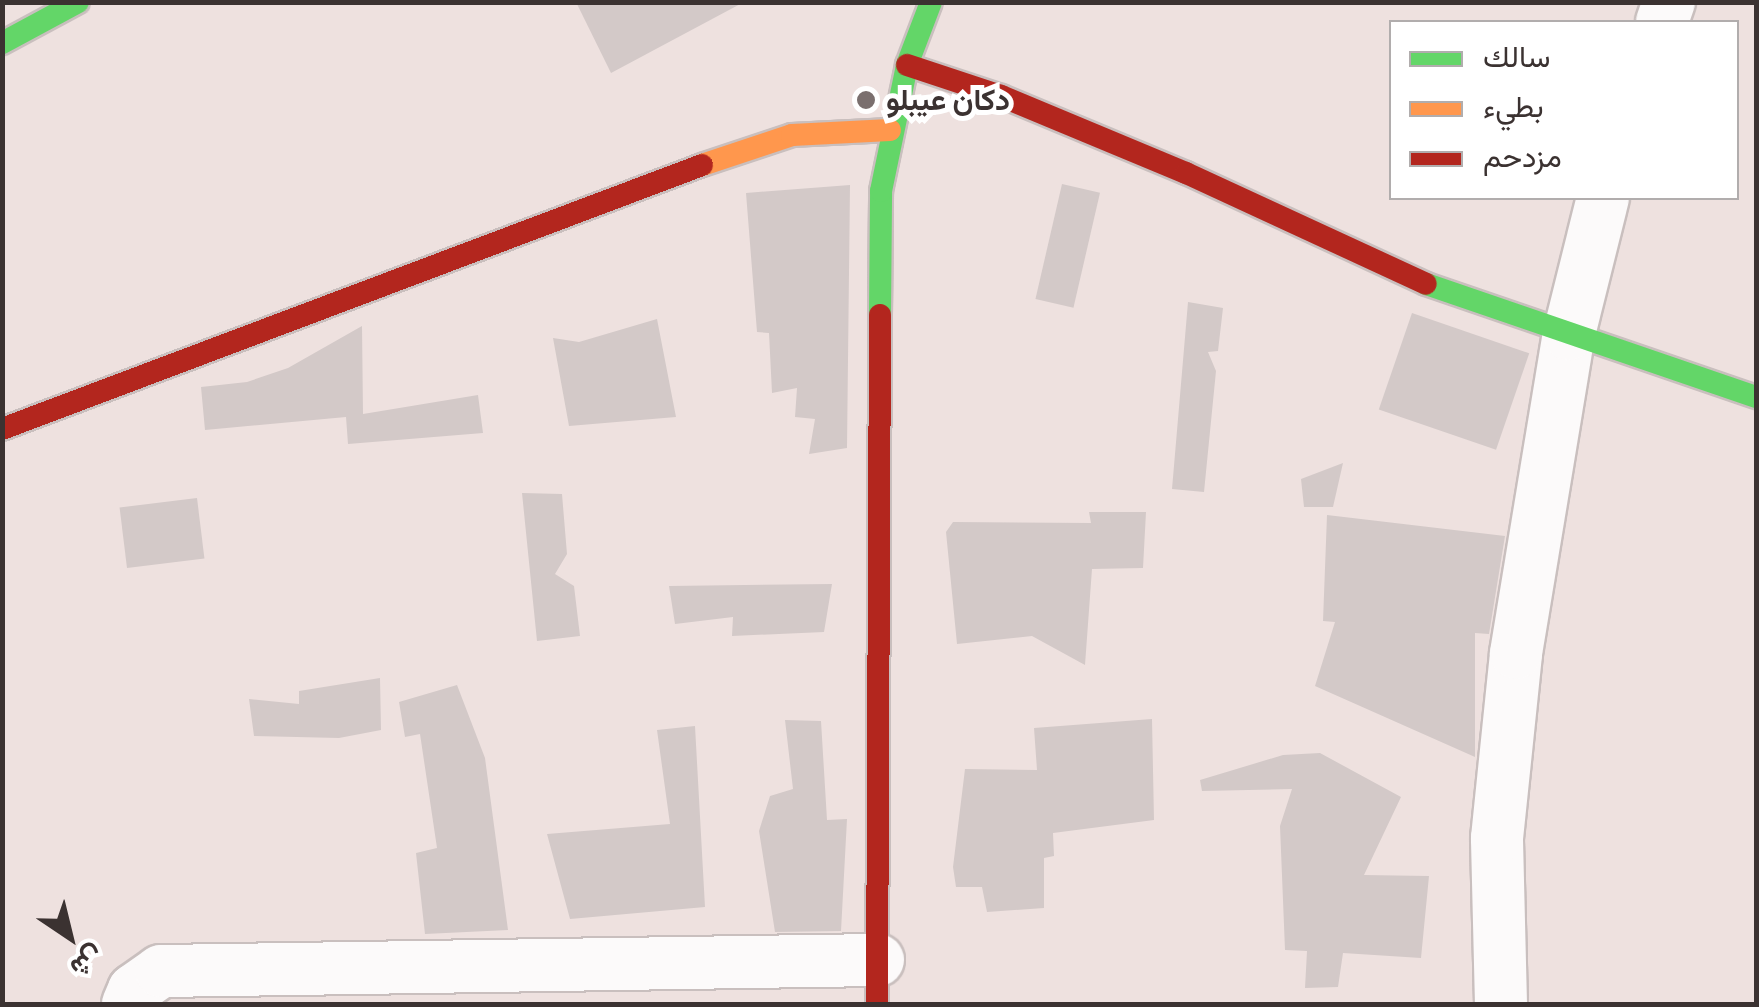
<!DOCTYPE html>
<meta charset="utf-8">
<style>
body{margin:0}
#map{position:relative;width:1759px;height:1007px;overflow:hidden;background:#eee1df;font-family:"Fira Sans Condensed",Vazirmatn,sans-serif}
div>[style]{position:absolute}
.building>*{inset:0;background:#d3c9c8;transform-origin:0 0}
.roads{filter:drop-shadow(2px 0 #c9bfbe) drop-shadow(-2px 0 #c9bfbe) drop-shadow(0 2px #c9bfbe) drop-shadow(0 -2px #c9bfbe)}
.street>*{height:52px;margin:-26px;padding:0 26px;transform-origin:26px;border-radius:26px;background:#fcfafa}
.fast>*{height:22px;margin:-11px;padding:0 11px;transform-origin:11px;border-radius:11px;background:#63d668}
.slow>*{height:22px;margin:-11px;padding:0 11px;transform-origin:11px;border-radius:11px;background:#ff974d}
.jam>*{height:22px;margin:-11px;padding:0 11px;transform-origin:11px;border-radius:11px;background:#b3261e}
.dots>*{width:28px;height:28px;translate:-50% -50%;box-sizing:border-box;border:5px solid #fff;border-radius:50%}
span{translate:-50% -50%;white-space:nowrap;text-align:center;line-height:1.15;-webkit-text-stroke:10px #fff;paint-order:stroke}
.poi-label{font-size:30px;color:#3b3231;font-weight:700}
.left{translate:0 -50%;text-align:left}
.frame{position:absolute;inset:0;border:5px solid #3b3231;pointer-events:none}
.legend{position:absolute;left:1389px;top:20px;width:350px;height:180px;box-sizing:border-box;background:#fff;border:2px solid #b1adad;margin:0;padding:12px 18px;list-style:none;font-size:30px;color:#3b3231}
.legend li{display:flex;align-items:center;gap:20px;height:50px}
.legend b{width:50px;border:2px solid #b1adad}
.north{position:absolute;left:20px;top:887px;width:100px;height:100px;-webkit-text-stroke:8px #fff;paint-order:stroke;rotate:145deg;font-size:28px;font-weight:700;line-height:40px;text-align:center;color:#3b3231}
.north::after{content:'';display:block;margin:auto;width:35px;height:45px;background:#3b3231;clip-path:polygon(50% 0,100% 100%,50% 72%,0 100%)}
</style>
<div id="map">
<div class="building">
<div style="clip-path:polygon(576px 2px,744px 2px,611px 73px)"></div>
<div style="left:1062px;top:184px;width:39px;height:118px;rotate:13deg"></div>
<div style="clip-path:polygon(850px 185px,847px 448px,809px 454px,815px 419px,795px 417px,797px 388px,772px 393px,769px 333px,757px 332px,746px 193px)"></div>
<div style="clip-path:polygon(1188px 302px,1223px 308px,1218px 351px,1208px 352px,1216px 371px,1204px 492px,1172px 489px)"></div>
<div style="left:1412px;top:313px;width:124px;height:102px;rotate:19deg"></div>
<div style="clip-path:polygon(657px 319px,676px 417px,569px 426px,553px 338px,579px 342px)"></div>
<div style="clip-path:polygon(362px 326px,363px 414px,478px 395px,483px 433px,348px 444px,346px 417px,205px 430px,201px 387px,247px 382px,288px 368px)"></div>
<div style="clip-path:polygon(1343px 463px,1333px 507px,1304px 507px,1301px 479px)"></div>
<div style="clip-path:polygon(522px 493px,562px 494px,567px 554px,555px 574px,574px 586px,580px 636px,537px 641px)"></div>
<div style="left:197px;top:498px;width:61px;height:78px;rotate:83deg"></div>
<div style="clip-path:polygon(1089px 512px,1146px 512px,1143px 568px,1092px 569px,1085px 665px,1032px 636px,957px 644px,946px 532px,953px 522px,1091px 523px)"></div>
<div style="clip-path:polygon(1327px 515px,1505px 536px,1489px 634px,1475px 633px,1475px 757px,1315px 686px,1335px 622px,1323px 621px)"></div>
<div style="clip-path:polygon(832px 584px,824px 632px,732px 636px,733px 617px,675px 624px,669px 586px)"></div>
<div style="clip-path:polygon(380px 678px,381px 730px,339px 738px,254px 736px,249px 699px,299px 704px,299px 691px)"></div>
<div style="clip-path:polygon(457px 685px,485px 758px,508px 930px,425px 934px,416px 853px,437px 848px,420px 734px,405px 737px,399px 702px)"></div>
<div style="clip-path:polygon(1152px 719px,1154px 820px,1053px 833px,1054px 856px,1044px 858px,1044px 908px,987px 912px,982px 887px,956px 887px,953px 867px,965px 769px,1037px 770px,1034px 728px)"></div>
<div style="clip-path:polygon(785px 720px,821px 721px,827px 820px,847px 819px,841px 931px,775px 932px,759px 831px,770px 796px,793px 789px)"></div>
<div style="clip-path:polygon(695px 726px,705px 907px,570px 919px,547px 834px,670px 824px,657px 730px)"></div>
<div style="clip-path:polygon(1320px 753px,1401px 797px,1364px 875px,1429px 876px,1421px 958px,1343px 953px,1338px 987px,1305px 988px,1307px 951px,1285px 950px,1280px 826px,1292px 789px,1202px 791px,1200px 780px,1283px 755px)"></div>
</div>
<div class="roads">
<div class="street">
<div style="left:1662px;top:22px;width:21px;rotate:-71deg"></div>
<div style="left:128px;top:1004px;width:15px;rotate:-67deg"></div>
<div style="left:134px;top:990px;width:33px;rotate:-35deg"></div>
<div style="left:161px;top:971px;width:717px;rotate:-0.88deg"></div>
<div style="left:1501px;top:1004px;width:166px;rotate:-91.4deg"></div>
<div style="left:1497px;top:838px;width:186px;rotate:-84.1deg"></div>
<div style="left:1516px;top:653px;width:323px;rotate:-80.6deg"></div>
<div style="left:1569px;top:334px;width:140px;rotate:-76deg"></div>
</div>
<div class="fast">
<div style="left:2px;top:43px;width:86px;rotate:-28.3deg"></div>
<div style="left:1426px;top:284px;width:349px;rotate:18.9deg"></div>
<div style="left:880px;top:315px;width:124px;rotate:-89.5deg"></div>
<div style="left:881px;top:191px;width:129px;rotate:-78.3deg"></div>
<div style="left:907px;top:65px;width:67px;rotate:-69.1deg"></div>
</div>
<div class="slow">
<div style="left:702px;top:165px;width:95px;rotate:-18.4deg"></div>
<div style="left:792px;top:135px;width:98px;rotate:-2.9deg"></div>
</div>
<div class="jam">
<div style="left:907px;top:65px;width:99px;rotate:18.3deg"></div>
<div style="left:1001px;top:96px;width:200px;rotate:22.6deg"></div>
<div style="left:1186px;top:173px;width:264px;rotate:24.8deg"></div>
<div style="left:2px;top:429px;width:748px;rotate:-20.66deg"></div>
<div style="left:877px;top:1004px;width:689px;rotate:-89.75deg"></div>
</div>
</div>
<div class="dots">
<div style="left:866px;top:100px;background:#7a6f6e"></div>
</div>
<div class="poi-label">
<span class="left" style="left:886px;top:100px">دكان عيبلو</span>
</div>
<div class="frame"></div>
<ul class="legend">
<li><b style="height:12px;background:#63d668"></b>سالك</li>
<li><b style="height:12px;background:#ff974d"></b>بطيء</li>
<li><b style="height:12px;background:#b3261e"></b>مزدحم</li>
</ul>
<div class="north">ش</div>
</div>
